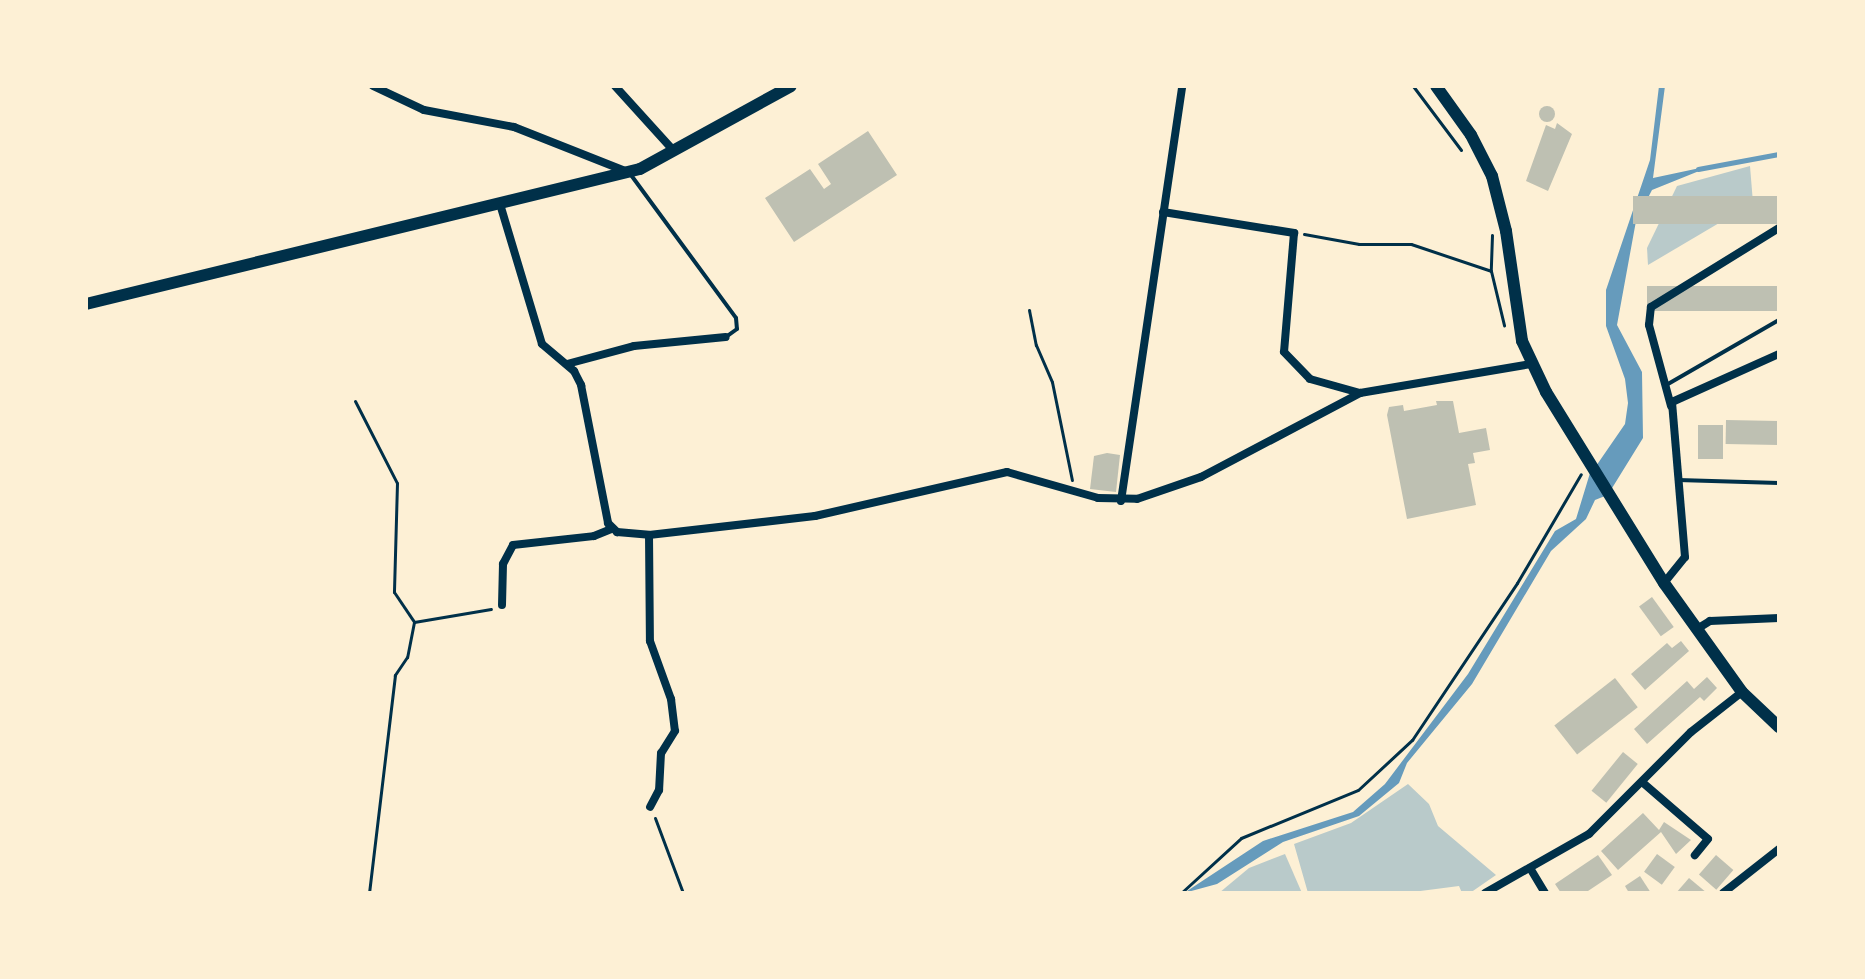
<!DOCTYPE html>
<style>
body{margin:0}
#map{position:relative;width:1865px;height:979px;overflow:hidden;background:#fdf0d5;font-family:"Source Sans 3",sans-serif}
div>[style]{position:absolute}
.green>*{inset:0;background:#b9caca}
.water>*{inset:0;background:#669bbc}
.stream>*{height:5px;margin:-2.5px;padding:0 2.5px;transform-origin:2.5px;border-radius:2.5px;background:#669bbc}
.building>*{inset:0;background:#bec0b2;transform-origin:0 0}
.round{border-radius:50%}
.path>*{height:3px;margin:-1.5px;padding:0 1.5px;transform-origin:1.5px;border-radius:1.5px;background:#003049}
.service>*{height:4px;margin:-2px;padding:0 2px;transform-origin:2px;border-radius:2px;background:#003049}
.minor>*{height:8px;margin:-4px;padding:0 4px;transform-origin:4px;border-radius:4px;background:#003049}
.secondary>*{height:12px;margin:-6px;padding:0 6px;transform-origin:6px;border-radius:6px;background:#003049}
span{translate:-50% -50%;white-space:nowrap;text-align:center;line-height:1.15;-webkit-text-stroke:6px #fdf0d5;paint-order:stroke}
.frame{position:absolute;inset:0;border:88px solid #fdf0d5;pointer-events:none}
</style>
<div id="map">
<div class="green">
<div style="clip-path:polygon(1750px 166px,1753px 203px,1648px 265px,1647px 248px,1677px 186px)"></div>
<div style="clip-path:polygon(1408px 784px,1429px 804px,1438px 826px,1496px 875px,1470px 893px,1462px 893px,1459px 886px,1405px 893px,1308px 893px,1294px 844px,1351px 823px)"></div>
<div style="clip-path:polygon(1285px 854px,1302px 893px,1219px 893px,1249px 868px)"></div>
</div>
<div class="water">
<div style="clip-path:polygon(1659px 86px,1665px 86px,1653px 178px,1714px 165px,1652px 190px,1636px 221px,1617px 325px,1642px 372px,1643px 438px,1609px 493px,1594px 469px,1625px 424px,1628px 403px,1625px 379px,1606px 326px,1606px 290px,1650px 160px)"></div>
<div style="clip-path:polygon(1590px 473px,1605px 496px,1595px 500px,1586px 519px,1551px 551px,1472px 684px,1407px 763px,1399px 783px,1359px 816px,1283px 842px,1217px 884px,1184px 893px,1263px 841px,1353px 812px,1385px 784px,1468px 674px,1555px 531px,1576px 519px)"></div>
</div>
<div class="stream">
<div style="left:1698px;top:169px;width:82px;rotate:-10.5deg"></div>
</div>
<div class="building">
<div class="round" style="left:1539px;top:106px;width:16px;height:16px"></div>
<div style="clip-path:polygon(1557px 123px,1572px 134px,1548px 191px,1526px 181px,1546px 125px,1555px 129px)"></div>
<div style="clip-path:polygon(868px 131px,897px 175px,794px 242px,765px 198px,810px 169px,824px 189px,831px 184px,818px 164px)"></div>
<div style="left:1779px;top:196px;width:28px;height:146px;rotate:90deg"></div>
<div style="left:1779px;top:286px;width:25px;height:132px;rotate:90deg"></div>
<div style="clip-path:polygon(1436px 401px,1453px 401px,1459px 433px,1486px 428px,1490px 450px,1473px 453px,1475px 463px,1468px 464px,1476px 505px,1407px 519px,1387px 415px,1389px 407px,1403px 405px,1404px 411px,1437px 405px)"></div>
<div style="left:1726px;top:420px;width:53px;height:24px;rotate:1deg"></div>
<div style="left:1698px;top:425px;width:25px;height:34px"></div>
<div style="clip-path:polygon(1107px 453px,1120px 455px,1116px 492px,1090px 489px,1094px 456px)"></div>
<div style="left:1652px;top:597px;width:37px;height:16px;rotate:54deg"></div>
<div style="clip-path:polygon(1681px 641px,1689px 651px,1645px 690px,1631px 674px,1667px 643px,1672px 648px)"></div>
<div style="clip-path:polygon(1707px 677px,1717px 688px,1704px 701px,1700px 697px,1647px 744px,1634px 729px,1687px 681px,1694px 689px)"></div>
<div style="left:1615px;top:678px;width:37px;height:77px;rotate:52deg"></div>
<div style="left:1623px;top:752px;width:19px;height:50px;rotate:39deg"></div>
<div style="clip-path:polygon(1643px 813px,1659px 830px,1664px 822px,1691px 840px,1676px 854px,1661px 832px,1618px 870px,1601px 851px)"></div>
<div style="left:1657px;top:854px;width:22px;height:22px;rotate:36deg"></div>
<div style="clip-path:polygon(1598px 855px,1612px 875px,1585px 893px,1561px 893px,1555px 884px)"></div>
<div style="left:1716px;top:855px;width:23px;height:26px;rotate:41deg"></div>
<div style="clip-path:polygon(1640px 876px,1651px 893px,1629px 893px,1625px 886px)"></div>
<div style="clip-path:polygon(1689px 878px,1707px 893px,1676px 893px)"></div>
</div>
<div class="path">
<div style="left:1413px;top:86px;width:80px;rotate:53.1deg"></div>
<div style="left:1304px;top:234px;width:56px;rotate:10.3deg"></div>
<div style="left:1359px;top:244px;width:52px"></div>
<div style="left:1411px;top:244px;width:84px;rotate:18.6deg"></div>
<div style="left:1492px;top:235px;width:36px;rotate:92deg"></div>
<div style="left:1491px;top:271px;width:56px;rotate:76.5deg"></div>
<div style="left:1029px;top:310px;width:36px;rotate:79deg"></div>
<div style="left:1036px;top:345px;width:40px;rotate:66.6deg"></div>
<div style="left:1052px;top:382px;width:100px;rotate:78.5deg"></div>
<div style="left:355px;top:401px;width:92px;rotate:62.9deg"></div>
<div style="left:397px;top:483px;width:109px;rotate:91.6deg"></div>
<div style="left:394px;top:592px;width:36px;rotate:56deg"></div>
<div style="left:414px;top:622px;width:36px;rotate:101deg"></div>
<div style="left:407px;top:657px;width:22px;rotate:124deg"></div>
<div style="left:395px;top:675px;width:220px;rotate:96.8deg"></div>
<div style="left:414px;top:622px;width:78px;rotate:-9.6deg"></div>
<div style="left:655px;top:818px;width:80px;rotate:69.5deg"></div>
<div style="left:1181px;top:893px;width:81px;rotate:-42.5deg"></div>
<div style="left:1241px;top:838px;width:126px;rotate:-22.3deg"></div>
<div style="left:1358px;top:790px;width:74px;rotate:-42.8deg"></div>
<div style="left:1412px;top:740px;width:189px;rotate:-56.2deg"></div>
<div style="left:1517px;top:583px;width:126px;rotate:-59.6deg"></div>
</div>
<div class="service">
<div style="left:631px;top:175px;width:177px;rotate:53.7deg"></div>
<div style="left:736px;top:318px;width:11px;rotate:85deg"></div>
<div style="left:737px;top:329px;width:14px;rotate:144deg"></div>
<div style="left:1668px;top:384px;width:128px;rotate:-30deg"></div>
<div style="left:1678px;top:480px;width:101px;rotate:1.7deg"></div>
</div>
<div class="minor">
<div style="left:373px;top:86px;width:56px;rotate:25.2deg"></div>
<div style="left:424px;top:110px;width:92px;rotate:10.7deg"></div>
<div style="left:514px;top:127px;width:119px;rotate:21.6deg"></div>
<div style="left:615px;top:86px;width:86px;rotate:47.8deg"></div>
<div style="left:500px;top:204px;width:146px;rotate:73.3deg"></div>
<div style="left:542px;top:344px;width:42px;rotate:40.2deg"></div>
<div style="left:574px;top:371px;width:16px;rotate:63deg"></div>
<div style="left:581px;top:385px;width:141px;rotate:78.9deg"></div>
<div style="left:608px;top:523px;width:13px;rotate:45deg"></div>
<div style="left:617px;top:532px;width:32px;rotate:5deg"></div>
<div style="left:649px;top:535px;width:167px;rotate:-6.5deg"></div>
<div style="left:815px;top:516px;width:197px;rotate:-12.9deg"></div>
<div style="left:1007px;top:472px;width:95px;rotate:15.9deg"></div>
<div style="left:1098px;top:498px;width:39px;rotate:1deg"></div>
<div style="left:1137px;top:499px;width:68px;rotate:-19deg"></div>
<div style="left:1201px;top:477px;width:180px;rotate:-27.8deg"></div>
<div style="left:1360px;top:393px;width:173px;rotate:-9.6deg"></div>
<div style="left:1163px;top:212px;width:133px;rotate:9.1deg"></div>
<div style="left:1294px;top:233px;width:119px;rotate:94.8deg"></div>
<div style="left:1284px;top:352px;width:37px;rotate:46deg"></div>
<div style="left:1310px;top:379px;width:52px;rotate:15.6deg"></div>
<div style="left:567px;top:364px;width:69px;rotate:-15deg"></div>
<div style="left:634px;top:346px;width:92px;rotate:-5.6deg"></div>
<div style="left:1671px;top:406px;width:84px;rotate:-105.2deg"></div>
<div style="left:1649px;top:325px;width:18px;rotate:-84deg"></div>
<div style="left:1651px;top:307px;width:150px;rotate:-31.7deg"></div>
<div style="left:1121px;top:501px;width:419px;rotate:-81.6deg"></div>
<div style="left:649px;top:535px;width:106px;rotate:89.5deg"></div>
<div style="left:650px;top:641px;width:62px;rotate:70.1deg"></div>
<div style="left:671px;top:699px;width:32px;rotate:83deg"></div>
<div style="left:675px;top:731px;width:26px;rotate:122deg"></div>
<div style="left:661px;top:753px;width:37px;rotate:93deg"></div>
<div style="left:659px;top:790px;width:19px;rotate:118deg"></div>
<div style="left:1664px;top:583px;width:33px;rotate:-51deg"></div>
<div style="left:1685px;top:557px;width:156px;rotate:-94.8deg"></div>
<div style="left:1672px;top:402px;width:117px;rotate:-24.2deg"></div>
<div style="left:502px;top:605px;width:41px;rotate:-88.6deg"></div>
<div style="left:503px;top:564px;width:21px;rotate:-62deg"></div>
<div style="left:513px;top:545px;width:81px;rotate:-6.3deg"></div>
<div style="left:594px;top:536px;width:18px;rotate:-22deg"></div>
<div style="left:1697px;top:629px;width:15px;rotate:-32deg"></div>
<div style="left:1710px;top:621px;width:69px;rotate:-2.5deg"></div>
<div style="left:1642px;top:782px;width:87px;rotate:40.8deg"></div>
<div style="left:1708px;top:839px;width:21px;rotate:129deg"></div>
<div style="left:1530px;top:868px;width:29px;rotate:59deg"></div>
<div style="left:1485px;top:893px;width:120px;rotate:-29.6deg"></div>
<div style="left:1589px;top:834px;width:144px;rotate:-45deg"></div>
<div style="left:1691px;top:732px;width:65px;rotate:-38.1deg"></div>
<div style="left:1723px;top:893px;width:71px;rotate:-38.2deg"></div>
</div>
<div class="secondary">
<div style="left:1436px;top:86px;width:60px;rotate:54.5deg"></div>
<div style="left:1471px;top:135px;width:46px;rotate:62.9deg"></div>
<div style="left:1492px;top:176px;width:57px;rotate:75.7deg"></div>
<div style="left:1506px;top:231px;width:111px;rotate:81.7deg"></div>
<div style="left:1522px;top:341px;width:56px;rotate:64.8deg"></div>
<div style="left:1546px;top:392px;width:225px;rotate:58.3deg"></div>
<div style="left:1664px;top:583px;width:134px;rotate:54.4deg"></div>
<div style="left:1742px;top:692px;width:51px;rotate:43.4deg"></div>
<div style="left:86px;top:304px;width:570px;rotate:-13.7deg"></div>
<div style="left:640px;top:169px;width:172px;rotate:-28.8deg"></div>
</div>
<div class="frame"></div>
</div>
